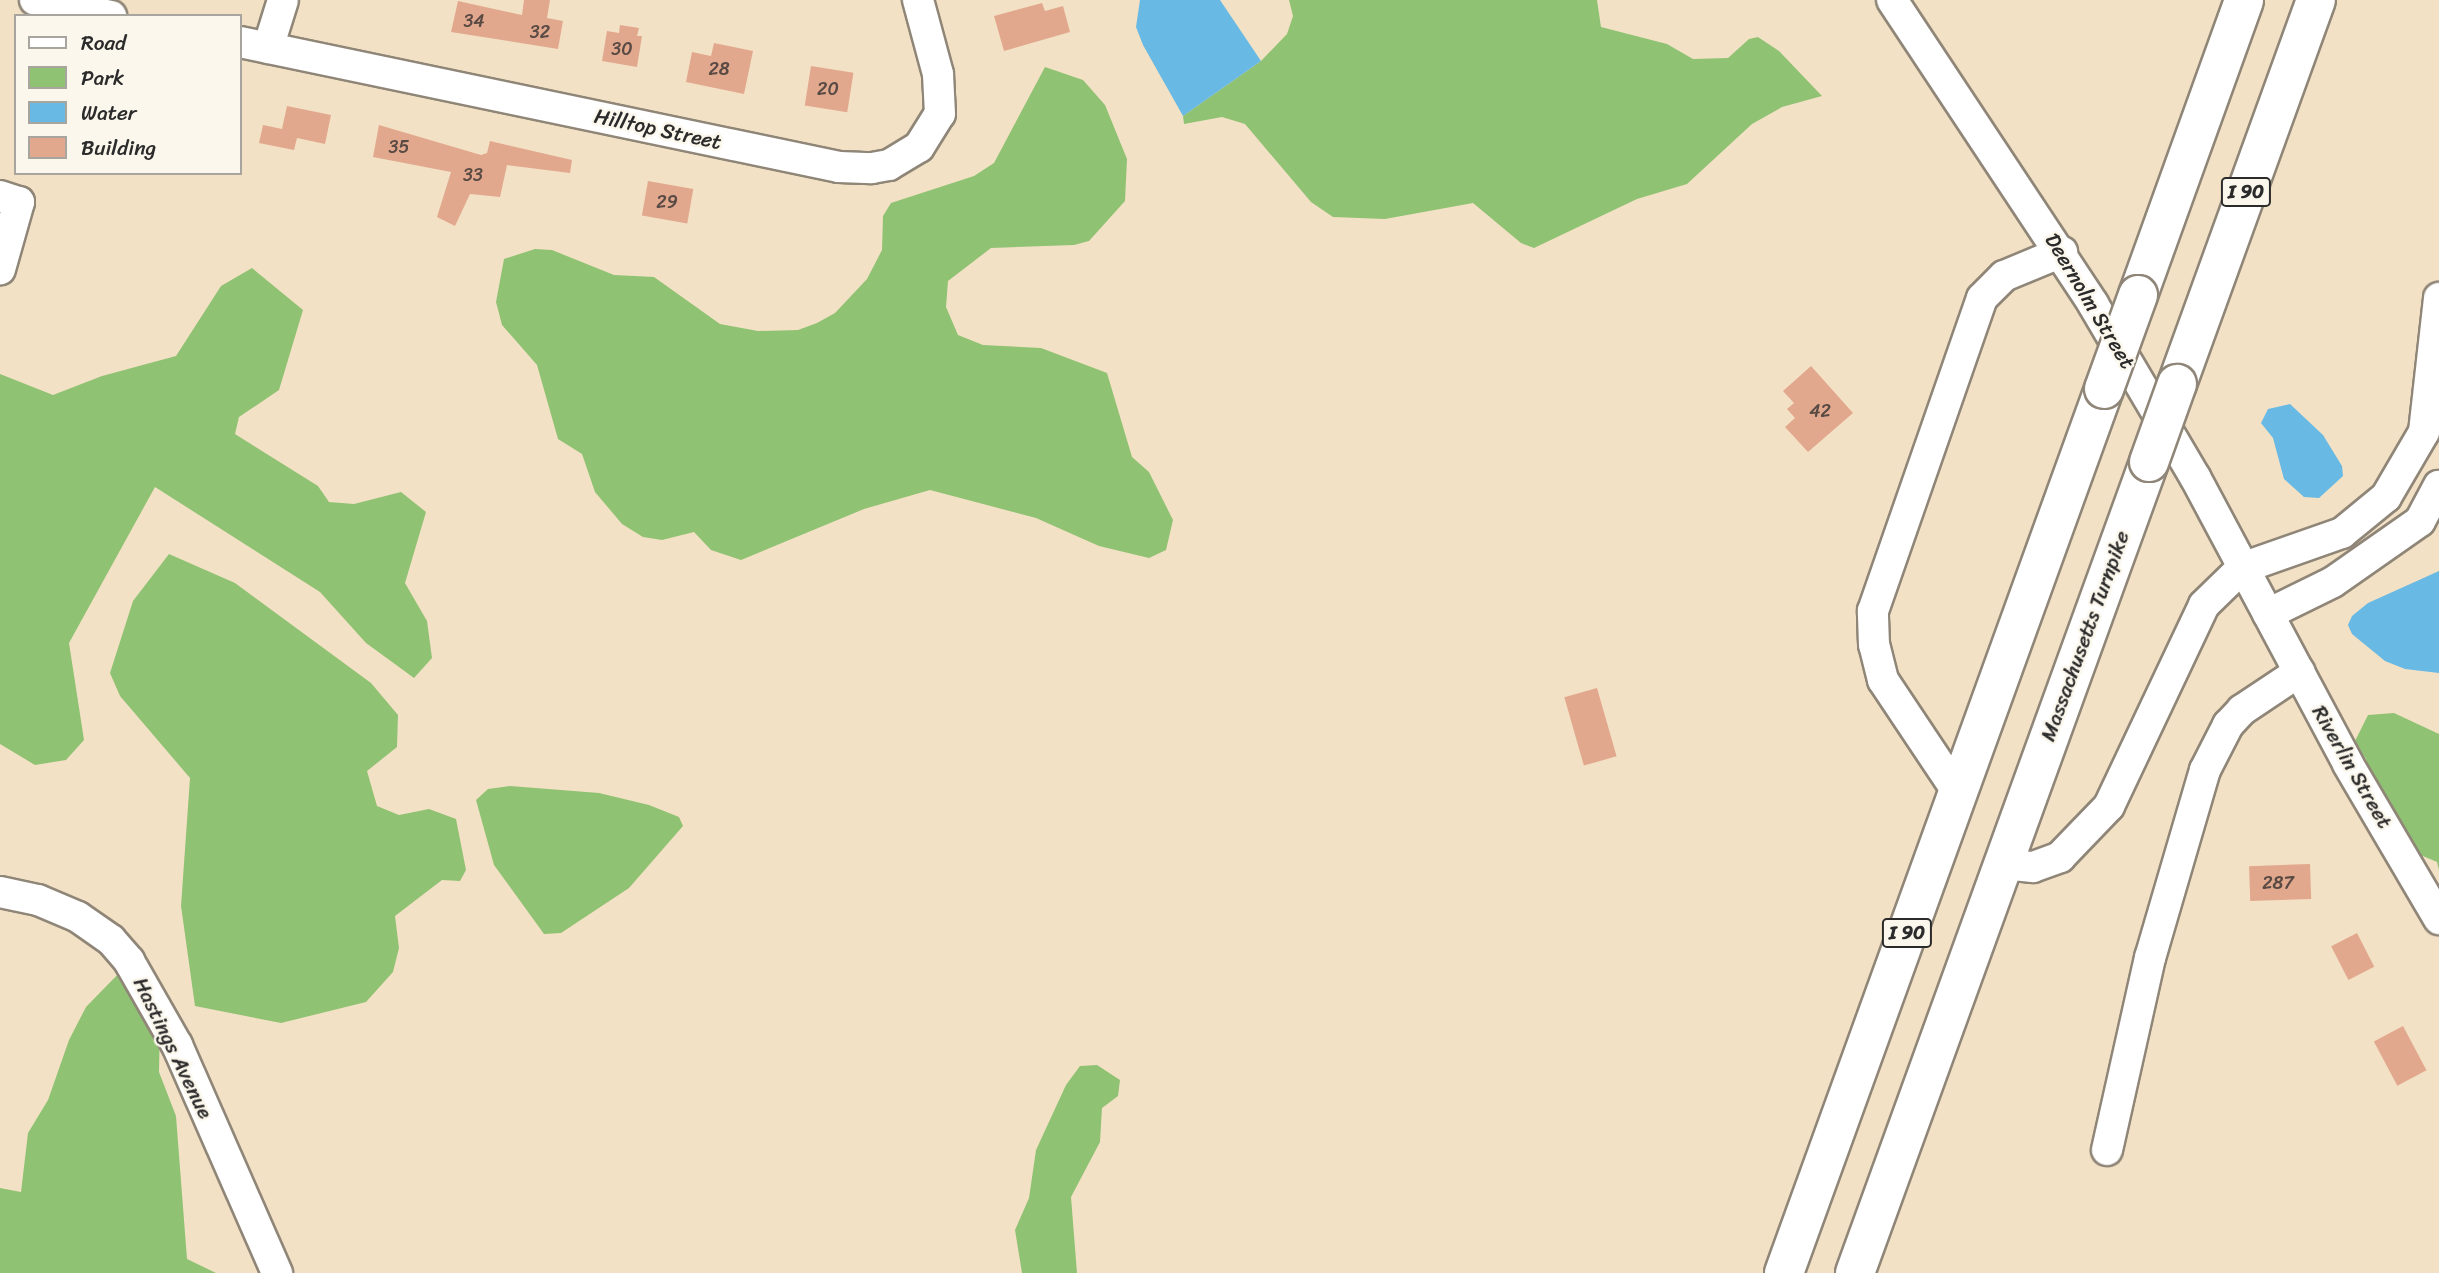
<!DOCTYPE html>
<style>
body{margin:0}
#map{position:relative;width:2439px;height:1273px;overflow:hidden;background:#f3e1c5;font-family:Sriracha,sans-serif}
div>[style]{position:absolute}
.green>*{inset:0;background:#90c273}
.water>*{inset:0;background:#68b9e3}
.building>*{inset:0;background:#e2a88e;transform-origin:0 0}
.roads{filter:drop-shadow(2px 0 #8f8678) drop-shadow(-2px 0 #8f8678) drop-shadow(0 2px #8f8678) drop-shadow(0 -2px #8f8678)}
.minor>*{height:30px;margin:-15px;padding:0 15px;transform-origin:15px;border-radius:15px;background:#fff}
.highway>*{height:38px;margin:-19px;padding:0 19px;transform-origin:19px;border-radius:19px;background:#fff}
.bridges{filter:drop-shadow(2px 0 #8f8678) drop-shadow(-2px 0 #8f8678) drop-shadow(0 2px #8f8678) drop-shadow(0 -2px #8f8678)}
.highway-bridge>*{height:38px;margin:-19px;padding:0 19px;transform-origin:19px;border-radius:19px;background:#fff}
span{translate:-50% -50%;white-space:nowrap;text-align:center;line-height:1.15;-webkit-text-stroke:5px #fbf7ec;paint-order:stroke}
.number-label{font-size:18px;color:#594a44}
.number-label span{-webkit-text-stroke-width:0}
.shield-label span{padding:2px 5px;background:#fbf7ec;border:2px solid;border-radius:5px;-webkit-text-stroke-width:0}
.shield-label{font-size:19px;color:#2b2b2b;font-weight:700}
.street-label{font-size:21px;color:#2b2b2b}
.legend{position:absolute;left:14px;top:14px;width:228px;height:161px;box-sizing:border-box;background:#fbf7ec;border:2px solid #a8a59f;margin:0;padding:9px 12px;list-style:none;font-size:21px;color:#2b2b2b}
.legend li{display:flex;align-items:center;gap:14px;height:35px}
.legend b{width:35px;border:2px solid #a8a59f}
</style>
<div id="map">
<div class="green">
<div style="clip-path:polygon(1289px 0,1597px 0,1601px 27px,1667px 44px,1693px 59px,1728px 58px,1749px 39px,1758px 37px,1779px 51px,1822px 96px,1782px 107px,1752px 124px,1687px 184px,1637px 199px,1534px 248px,1521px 243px,1473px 203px,1385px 219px,1333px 217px,1311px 202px,1245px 124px,1222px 117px,1184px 124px,1183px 116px,1261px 61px,1287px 34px,1293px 16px)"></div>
<div style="clip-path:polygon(1045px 67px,1083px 80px,1105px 105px,1127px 159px,1125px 201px,1089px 241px,1074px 245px,991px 248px,948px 281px,946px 307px,958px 335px,983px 345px,1041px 348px,1107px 373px,1132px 457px,1149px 472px,1173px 520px,1166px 550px,1149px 558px,1099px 546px,1036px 518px,930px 490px,864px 509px,741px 560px,711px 550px,694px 532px,662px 540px,643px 537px,622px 524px,595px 492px,582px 454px,558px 439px,537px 365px,502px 325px,496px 302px,504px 259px,535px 249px,552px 250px,614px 275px,654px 277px,720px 324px,758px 331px,798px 330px,817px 323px,835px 313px,867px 279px,882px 250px,883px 216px,891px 203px,974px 176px,994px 163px)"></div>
<div style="clip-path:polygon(252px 268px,303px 310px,279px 390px,239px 417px,235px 434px,318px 486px,329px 502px,354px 504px,401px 492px,426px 512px,405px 583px,427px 621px,432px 658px,414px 678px,366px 643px,320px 592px,155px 487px,69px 643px,84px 740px,66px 760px,35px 765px,0 744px,0 374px,53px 395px,102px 376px,176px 356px,221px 286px)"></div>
<div style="clip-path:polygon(169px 554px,235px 583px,371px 683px,398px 715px,397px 747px,367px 771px,377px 806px,399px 815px,429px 809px,456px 819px,466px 870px,460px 881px,442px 880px,395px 916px,399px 948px,393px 972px,366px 1002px,281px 1023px,195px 1006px,181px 906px,190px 778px,120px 696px,110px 673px,133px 601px)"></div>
<div style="clip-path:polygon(2394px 713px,2439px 734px,2439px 870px,2437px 862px,2411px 851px,2375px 800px,2366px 759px,2355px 741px,2368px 715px)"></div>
<div style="clip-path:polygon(510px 786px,599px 793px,649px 805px,679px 817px,683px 826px,629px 888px,561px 933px,544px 934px,494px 865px,476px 800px,488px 789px)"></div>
<div style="clip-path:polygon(126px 966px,160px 1021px,159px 1072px,176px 1116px,187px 1259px,216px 1273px,0 1273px,0 1188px,21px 1192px,28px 1133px,48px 1100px,69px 1040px,86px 1007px)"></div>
<div style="clip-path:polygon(1097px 1065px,1120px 1080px,1118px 1096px,1102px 1108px,1100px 1142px,1071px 1197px,1077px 1273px,1022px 1273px,1015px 1230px,1029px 1198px,1036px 1150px,1066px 1085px,1080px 1066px)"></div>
</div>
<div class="water">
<div style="clip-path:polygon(1140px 0,1220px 0,1261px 61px,1183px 116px,1143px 45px,1136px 27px)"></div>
<div style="clip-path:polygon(2290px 404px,2323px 435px,2342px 466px,2343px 476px,2319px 498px,2304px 497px,2284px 479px,2273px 438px,2261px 423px,2268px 409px)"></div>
<div style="clip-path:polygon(2439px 571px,2439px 673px,2405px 669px,2385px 661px,2352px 634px,2348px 625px,2352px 616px,2368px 603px)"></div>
</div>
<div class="building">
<div style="clip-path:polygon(524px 0,550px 0,547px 18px,563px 21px,558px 49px,451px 32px,458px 1px,522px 15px)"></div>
<div style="clip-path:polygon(1042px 3px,1045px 11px,1063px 6px,1070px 32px,1004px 51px,994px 16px)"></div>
<div style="clip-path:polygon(620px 25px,639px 28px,637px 36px,642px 36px,637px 67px,602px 61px,607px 31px,619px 33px)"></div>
<div style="clip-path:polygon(714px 43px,753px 51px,744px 94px,686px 82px,692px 52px,711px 56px)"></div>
<div style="left:811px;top:66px;width:43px;height:40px;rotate:9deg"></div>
<div style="clip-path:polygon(287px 106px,331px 115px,325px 144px,297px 138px,294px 150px,259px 143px,263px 125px,282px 129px)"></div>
<div style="clip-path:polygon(379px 125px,481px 155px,487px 153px,490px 141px,572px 160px,570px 173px,507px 165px,500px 197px,470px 194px,455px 226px,437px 217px,451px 172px,373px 157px)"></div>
<div style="left:648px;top:181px;width:46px;height:35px;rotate:10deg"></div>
<div style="clip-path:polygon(1811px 366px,1853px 413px,1808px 452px,1785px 427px,1795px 418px,1787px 409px,1794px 403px,1783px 391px)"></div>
<div style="left:1597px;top:688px;width:71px;height:34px;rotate:74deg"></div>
<div style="left:2310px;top:864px;width:35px;height:61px;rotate:88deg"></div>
<div style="left:2357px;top:933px;width:38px;height:29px;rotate:63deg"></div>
<div style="left:2403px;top:1026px;width:50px;height:33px;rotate:62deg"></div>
</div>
<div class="roads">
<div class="minor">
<div style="left:35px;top:0;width:78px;rotate:11.9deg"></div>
<div style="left:1892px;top:0;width:364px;rotate:56.5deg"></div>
<div style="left:2093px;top:304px;width:201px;rotate:59.5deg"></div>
<div style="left:2195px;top:477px;width:325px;rotate:61.9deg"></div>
<div style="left:2348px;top:764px;width:180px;rotate:59.6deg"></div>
<div style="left:240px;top:42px;width:612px;rotate:11.79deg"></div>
<div style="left:839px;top:167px;width:33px;rotate:2deg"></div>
<div style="left:872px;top:168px;width:17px;rotate:-10deg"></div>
<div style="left:889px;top:165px;width:35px;rotate:-31deg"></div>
<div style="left:919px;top:147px;width:39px;rotate:-58deg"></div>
<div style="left:940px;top:114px;width:40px;rotate:-92.9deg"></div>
<div style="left:938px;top:74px;width:77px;rotate:-105.1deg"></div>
<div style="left:268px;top:48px;width:50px;rotate:-72.6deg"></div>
<div style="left:0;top:196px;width:20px;rotate:18deg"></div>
<div style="left:19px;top:202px;width:70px;rotate:105.8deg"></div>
<div style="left:2268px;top:614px;width:72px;rotate:-26.2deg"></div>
<div style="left:2333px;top:582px;width:106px;rotate:-35deg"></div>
<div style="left:2420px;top:521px;width:40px;rotate:-62deg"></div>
<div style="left:1957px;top:791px;width:133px;rotate:-123.7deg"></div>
<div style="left:1883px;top:680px;width:36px;rotate:-104deg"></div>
<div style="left:1874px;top:645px;width:34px;rotate:-92deg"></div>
<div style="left:1873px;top:611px;width:331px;rotate:-70.8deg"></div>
<div style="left:1982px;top:298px;width:31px;rotate:-45deg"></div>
<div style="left:2004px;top:276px;width:63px;rotate:-22.5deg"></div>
<div style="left:2003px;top:864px;width:30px;rotate:6deg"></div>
<div style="left:2033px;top:867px;width:29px;rotate:-20deg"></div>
<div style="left:2060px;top:857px;width:71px;rotate:-46.1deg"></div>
<div style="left:2109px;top:806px;width:222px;rotate:-64.7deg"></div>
<div style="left:2204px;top:605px;width:53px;rotate:-44.2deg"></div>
<div style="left:2242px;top:568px;width:106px;rotate:-19.3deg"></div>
<div style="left:2342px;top:533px;width:57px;rotate:-39.3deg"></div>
<div style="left:2386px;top:497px;width:75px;rotate:-59.7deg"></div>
<div style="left:2424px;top:432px;width:135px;rotate:-83.6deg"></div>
<div style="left:0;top:892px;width:39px;rotate:12deg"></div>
<div style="left:38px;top:900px;width:43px;rotate:23deg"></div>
<div style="left:78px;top:917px;width:40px;rotate:34.9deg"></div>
<div style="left:111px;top:940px;width:28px;rotate:49deg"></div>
<div style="left:129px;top:961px;width:97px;rotate:60.3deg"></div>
<div style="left:177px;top:1045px;width:249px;rotate:66.3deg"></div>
<div style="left:2107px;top:1150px;width:197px;rotate:-77.4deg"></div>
<div style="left:2150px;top:958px;width:196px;rotate:-73.7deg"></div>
<div style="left:2205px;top:770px;width:51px;rotate:-62.9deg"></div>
<div style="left:2228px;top:725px;width:21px;rotate:-47deg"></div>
<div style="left:2242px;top:710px;width:69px;rotate:-33.7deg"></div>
</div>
<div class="highway">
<div style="left:2138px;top:295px;width:313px;rotate:-70.2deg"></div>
<div style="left:2177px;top:384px;width:408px;rotate:-70.1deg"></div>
<div style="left:1784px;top:1273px;width:940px;rotate:-70.1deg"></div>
<div style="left:1855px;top:1273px;width:863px;rotate:-70.07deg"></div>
</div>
</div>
<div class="bridges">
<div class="highway-bridge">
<div style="left:2104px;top:389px;width:100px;rotate:-70.1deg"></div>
<div style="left:2149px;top:462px;width:83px;rotate:-70.3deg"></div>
</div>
</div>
<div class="number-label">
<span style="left:474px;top:21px">34</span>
<span style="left:540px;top:32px">32</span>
<span style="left:622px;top:49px">30</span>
<span style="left:719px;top:69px">28</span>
<span style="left:828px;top:89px">20</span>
<span style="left:399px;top:147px">35</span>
<span style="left:473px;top:175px">33</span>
<span style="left:667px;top:202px">29</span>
<span style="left:1820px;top:411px">42</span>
<span style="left:2278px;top:883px">287</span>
</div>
<div class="shield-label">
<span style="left:2246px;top:192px">I 90</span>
<span style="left:1907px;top:933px">I 90</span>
</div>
<div class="street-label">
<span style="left:658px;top:129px;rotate:12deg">Hilltop Street</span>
<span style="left:2090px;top:301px;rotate:59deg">Deernolm Street</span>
<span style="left:2085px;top:636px;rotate:-70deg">Massachusetts Turnpike</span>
<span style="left:2352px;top:767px;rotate:60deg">Riverlin Street</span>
<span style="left:173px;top:1048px;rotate:64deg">Hastings Avenue</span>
</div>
<ul class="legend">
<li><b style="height:9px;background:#fff"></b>Road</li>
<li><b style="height:19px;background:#90c273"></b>Park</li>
<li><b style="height:19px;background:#68b9e3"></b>Water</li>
<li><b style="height:19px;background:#e2a88e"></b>Building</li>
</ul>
</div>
